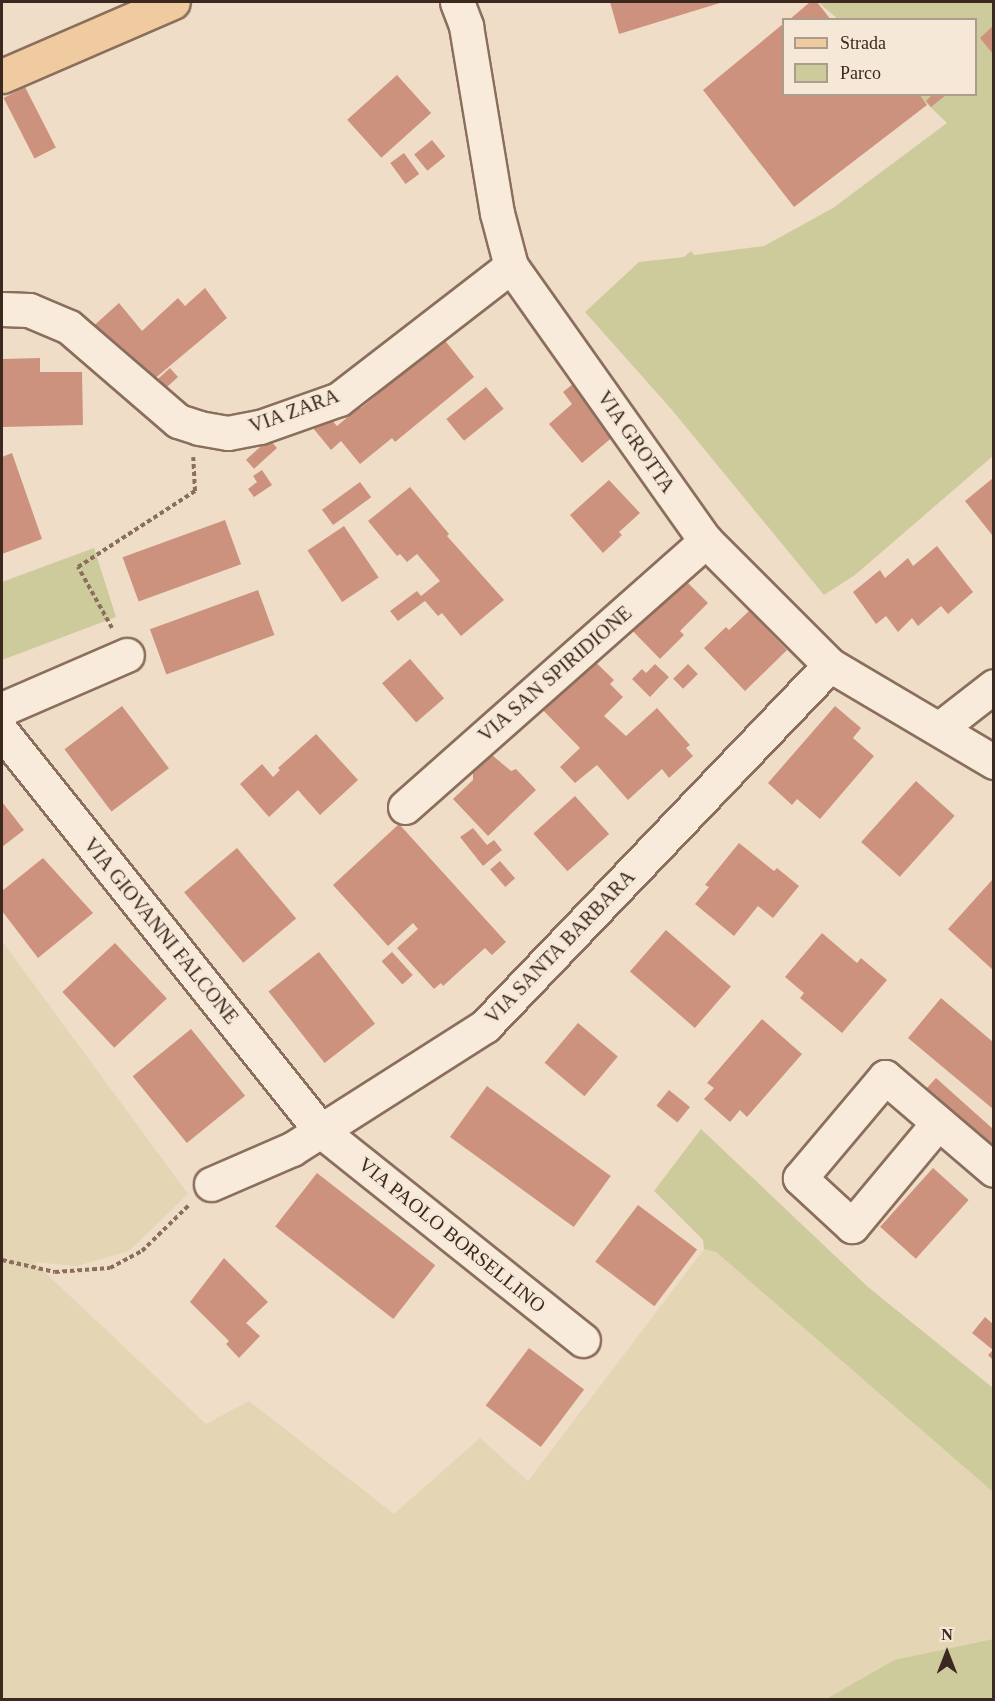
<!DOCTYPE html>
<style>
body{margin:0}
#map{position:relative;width:995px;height:1701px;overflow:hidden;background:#efddc7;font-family:Georgia,serif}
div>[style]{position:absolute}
.farmland>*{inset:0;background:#e4d5b5}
.green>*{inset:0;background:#cdcb9b}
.building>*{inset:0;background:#cd927d;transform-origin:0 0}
.path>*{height:4px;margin-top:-2px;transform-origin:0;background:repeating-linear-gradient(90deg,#8b6e5c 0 4.5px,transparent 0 7.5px)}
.roads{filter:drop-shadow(2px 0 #8b6e5c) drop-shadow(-2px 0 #8b6e5c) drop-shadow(0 2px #8b6e5c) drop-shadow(0 -2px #8b6e5c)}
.minor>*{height:33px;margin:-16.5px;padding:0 16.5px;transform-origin:16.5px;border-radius:16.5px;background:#f9ebdb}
.major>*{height:33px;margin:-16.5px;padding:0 16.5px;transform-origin:16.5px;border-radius:16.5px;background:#f1cba0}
span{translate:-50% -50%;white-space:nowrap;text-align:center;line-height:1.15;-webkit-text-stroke:5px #f6e8d7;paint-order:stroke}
.street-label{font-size:20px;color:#3b2920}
.frame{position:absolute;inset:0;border:3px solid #3b2920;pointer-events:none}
.legend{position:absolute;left:782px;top:18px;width:195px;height:78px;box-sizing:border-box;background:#f6e8d7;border:2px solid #ab9c8e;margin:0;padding:8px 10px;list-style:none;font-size:18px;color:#3b2920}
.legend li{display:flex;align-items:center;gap:12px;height:30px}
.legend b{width:30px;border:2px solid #ab9c8e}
.north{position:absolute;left:917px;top:1623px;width:60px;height:60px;-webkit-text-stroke:4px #f6e8d7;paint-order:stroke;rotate:0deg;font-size:16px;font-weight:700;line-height:24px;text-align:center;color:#3b2920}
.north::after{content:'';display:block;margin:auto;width:21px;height:27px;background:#3b2920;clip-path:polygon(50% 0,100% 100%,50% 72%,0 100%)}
</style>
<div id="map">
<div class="farmland">
<div style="clip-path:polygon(2px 941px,188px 1194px,129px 1251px,77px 1266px,34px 1262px,206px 1424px,249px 1401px,394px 1514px,480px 1438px,528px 1481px,704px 1249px,716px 1252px,993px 1492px,993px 1639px,894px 1660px,826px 1699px,2px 1699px)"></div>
</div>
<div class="green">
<div style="clip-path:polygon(818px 2px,993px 2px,993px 456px,855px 575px,824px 595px,672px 410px,585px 312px,639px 262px,684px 257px,691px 251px,694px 255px,764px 246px,833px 208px,947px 123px,918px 95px,976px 94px,976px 20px,838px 19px)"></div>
<div style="clip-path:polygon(94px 548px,116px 617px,2px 660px,2px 582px)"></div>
<div style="clip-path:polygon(701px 1129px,868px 1287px,993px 1388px,993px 1492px,716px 1252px,704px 1249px,703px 1240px,654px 1191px)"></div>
<div style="clip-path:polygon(993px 1639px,993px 1699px,826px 1699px,894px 1660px)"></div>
</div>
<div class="building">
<div style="clip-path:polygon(610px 2px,723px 2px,619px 34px)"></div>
<div style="clip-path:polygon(810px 2px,817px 2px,831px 20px,789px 20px)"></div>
<div style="clip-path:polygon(783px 24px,783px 94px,919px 94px,927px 105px,794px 207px,703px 90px)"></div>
<div style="clip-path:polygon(993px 26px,993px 54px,980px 38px)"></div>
<div style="left:397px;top:75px;width:51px;height:67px;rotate:48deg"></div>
<div style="left:25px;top:87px;width:68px;height:24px;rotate:63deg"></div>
<div style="clip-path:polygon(933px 94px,947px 94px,931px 107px,926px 101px)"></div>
<div style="left:432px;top:140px;width:21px;height:23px;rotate:51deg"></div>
<div style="left:404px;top:153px;width:26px;height:17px;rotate:54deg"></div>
<div style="clip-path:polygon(205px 288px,227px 318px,147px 385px,89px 330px,119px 303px,142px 331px,178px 298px,185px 306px)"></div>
<div style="clip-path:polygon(435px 328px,474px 377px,395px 442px,392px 438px,360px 464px,341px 441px,331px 450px,313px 428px,328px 416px,337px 426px,350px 415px,346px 410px,356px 402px,361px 408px,378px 394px,368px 383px)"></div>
<div style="clip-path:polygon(40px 358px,40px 372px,82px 372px,83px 425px,2px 427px,2px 359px)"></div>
<div style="left:170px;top:368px;width:12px;height:17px;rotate:48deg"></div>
<div style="clip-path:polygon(579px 379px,622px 429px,582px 463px,549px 424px,572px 404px,563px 392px)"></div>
<div style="left:486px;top:387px;width:28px;height:51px;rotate:51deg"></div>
<div style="left:269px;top:439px;width:12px;height:31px;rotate:48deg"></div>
<div style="clip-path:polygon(12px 453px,42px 539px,2px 554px,2px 457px)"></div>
<div style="clip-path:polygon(262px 470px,272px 485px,254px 497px,248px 489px,257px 482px,253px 476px)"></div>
<div style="clip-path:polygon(993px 478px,993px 536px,965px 501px)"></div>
<div style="clip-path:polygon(609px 480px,640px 513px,619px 532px,622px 535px,603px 553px,570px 515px)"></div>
<div style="left:360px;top:482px;width:19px;height:47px;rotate:54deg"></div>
<div style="clip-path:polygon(410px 487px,449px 534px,447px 536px,504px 600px,461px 636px,442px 613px,438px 616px,425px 601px,398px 621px,390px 611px,417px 591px,421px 596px,440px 581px,417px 554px,407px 562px,400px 554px,397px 556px,368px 521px)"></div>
<div style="left:225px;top:520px;width:47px;height:109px;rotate:70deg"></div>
<div style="left:344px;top:526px;width:62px;height:44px;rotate:56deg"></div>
<div style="clip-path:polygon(937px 546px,973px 592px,948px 614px,941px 606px,918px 626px,912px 618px,898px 632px,886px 616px,876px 624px,853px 592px,880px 570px,885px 578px,908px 558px,913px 566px)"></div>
<div style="clip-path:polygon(676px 571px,708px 603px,680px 631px,684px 635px,660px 659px,624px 622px)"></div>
<div style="left:258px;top:590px;width:48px;height:115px;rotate:70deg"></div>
<div style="clip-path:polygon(749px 611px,787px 650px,745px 691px,704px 648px,726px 627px,729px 630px)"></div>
<div style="clip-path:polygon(585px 652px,614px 680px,610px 684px,623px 697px,604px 716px,626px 736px,657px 708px,690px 745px,686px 748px,693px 756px,669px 778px,662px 769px,628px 800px,597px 765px,575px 783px,560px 767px,580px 748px,536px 703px)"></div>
<div style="left:410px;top:659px;width:52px;height:37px;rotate:49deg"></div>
<div style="clip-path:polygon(655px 664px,669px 677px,650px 697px,632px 679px,642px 669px,646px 673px)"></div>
<div style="left:688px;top:664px;width:14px;height:21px;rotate:45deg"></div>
<div style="left:122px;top:706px;width:78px;height:72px;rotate:53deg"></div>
<div style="clip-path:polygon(835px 706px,861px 728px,853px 738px,874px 756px,820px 819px,797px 799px,792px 805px,768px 783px)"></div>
<div style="clip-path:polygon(316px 734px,358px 780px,320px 815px,298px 790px,269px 817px,240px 784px,262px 764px,273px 777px,280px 770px,278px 768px)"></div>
<div style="clip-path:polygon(492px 755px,511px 771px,516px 769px,536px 790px,488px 836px,453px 799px,473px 780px,473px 769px)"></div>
<div style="left:916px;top:781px;width:52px;height:82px;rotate:42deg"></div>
<div style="left:575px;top:796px;width:51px;height:56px;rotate:48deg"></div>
<div style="clip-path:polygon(2px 802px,24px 830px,2px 847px)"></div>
<div style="clip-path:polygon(399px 824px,506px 942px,492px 955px,485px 948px,443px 986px,441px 983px,434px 989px,397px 948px,418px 929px,413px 923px,388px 946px,333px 885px)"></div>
<div style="clip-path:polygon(473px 828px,487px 845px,494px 840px,502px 850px,483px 866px,460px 837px)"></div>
<div style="clip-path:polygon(739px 843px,774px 871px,777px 868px,799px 886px,773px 918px,758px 906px,734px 936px,695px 904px,709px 887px,705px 885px)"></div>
<div style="left:237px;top:848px;width:92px;height:69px;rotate:50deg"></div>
<div style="clip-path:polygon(43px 858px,93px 913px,38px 958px,2px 911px,2px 891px)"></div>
<div style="left:500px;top:861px;width:23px;height:13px;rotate:49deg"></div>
<div style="clip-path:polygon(993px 879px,993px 970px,948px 929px)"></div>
<div style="left:666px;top:930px;width:86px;height:55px;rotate:41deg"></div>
<div style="clip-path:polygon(822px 933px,857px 963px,861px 958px,887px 980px,842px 1033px,800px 998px,804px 993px,785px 977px)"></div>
<div style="left:115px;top:943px;width:76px;height:72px;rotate:47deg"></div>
<div style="left:319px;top:952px;width:91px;height:64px;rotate:52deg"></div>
<div style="left:392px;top:952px;width:31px;height:14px;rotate:48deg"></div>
<div style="clip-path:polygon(941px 998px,993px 1042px,993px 1109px,908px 1038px)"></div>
<div style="clip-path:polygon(762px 1019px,802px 1054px,747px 1117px,740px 1110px,730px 1122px,704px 1099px,714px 1088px,707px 1083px)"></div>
<div style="left:578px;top:1023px;width:52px;height:52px;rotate:40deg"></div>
<div style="left:191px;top:1029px;width:86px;height:75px;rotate:51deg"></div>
<div style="clip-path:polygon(936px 1078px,993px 1129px,993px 1149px,926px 1089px)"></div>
<div style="left:487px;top:1086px;width:153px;height:63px;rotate:36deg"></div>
<div style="left:669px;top:1090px;width:27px;height:20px;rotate:39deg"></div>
<div style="left:933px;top:1168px;width:48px;height:79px;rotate:42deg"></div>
<div style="left:317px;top:1173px;width:150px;height:68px;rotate:38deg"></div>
<div style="left:638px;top:1205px;width:74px;height:71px;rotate:37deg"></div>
<div style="clip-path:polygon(224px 1258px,268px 1302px,246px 1323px,260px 1336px,239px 1358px,226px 1344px,229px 1341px,190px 1302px)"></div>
<div style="clip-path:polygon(985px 1317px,993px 1324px,993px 1360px,988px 1355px,993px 1350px,972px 1333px)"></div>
<div style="left:529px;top:1348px;width:69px;height:72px;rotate:37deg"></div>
</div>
<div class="path">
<div style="left:112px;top:628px;width:70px;rotate:-119.1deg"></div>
<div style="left:78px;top:567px;width:140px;rotate:-33deg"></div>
<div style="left:195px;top:491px;width:34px;rotate:-93deg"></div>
<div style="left:2px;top:1260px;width:54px;rotate:12.8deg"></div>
<div style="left:55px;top:1272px;width:55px;rotate:-4.2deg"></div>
<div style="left:110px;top:1268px;width:36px;rotate:-28deg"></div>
<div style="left:142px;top:1251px;width:66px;rotate:-44.4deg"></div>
</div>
<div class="roads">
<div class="minor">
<div style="left:457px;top:2px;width:26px;rotate:69deg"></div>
<div style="left:466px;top:26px;width:190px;rotate:80.6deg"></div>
<div style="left:497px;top:213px;width:55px;rotate:75.2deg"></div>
<div style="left:511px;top:266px;width:337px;rotate:54.7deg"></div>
<div style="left:706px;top:541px;width:175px;rotate:45deg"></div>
<div style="left:830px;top:665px;width:191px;rotate:30.6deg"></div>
<div style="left:2px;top:309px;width:27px;rotate:2deg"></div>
<div style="left:29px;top:310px;width:43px;rotate:23deg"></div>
<div style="left:69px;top:327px;width:144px;rotate:40.8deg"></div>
<div style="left:178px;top:421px;width:22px;rotate:18deg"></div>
<div style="left:199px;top:428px;width:29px;rotate:10deg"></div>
<div style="left:228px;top:433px;width:33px;rotate:-11deg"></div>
<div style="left:260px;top:427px;width:84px;rotate:-19.5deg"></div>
<div style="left:339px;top:399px;width:217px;rotate:-37.7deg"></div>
<div style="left:2px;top:709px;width:136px;rotate:-23.4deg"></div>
<div style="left:940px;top:728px;width:68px;rotate:-37.9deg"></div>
<div style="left:2px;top:732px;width:511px;rotate:51.36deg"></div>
<div style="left:321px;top:1131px;width:335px;rotate:38.6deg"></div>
<div style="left:405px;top:807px;width:402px;rotate:-41.5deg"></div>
<div style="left:937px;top:1124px;width:133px;rotate:129.8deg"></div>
<div style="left:852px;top:1226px;width:71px;rotate:-137.3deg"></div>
<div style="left:800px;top:1178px;width:132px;rotate:-49.9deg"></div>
<div style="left:885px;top:1077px;width:143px;rotate:40.5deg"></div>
<div style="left:211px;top:1184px;width:88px;rotate:-23.4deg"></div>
<div style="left:292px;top:1149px;width:229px;rotate:-32.5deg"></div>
<div style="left:485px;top:1026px;width:499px;rotate:-46.3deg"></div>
</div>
<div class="major">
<div style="left:2px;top:76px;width:186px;rotate:-23.4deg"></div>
</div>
</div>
<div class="street-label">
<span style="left:294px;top:411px;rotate:-20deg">VIA ZARA</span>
<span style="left:636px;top:442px;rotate:55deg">VIA GROTTA</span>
<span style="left:555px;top:674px;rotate:-41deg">VIA SAN SPIRIDIONE</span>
<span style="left:161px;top:931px;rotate:51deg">VIA GIOVANNI FALCONE</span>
<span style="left:560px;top:947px;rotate:-46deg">VIA SANTA BARBARA</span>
<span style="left:452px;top:1235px;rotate:39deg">VIA PAOLO BORSELLINO</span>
</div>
<div class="frame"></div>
<ul class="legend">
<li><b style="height:8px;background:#f1cba0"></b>Strada</li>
<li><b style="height:16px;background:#cdcb9b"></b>Parco</li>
</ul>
<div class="north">N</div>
</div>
